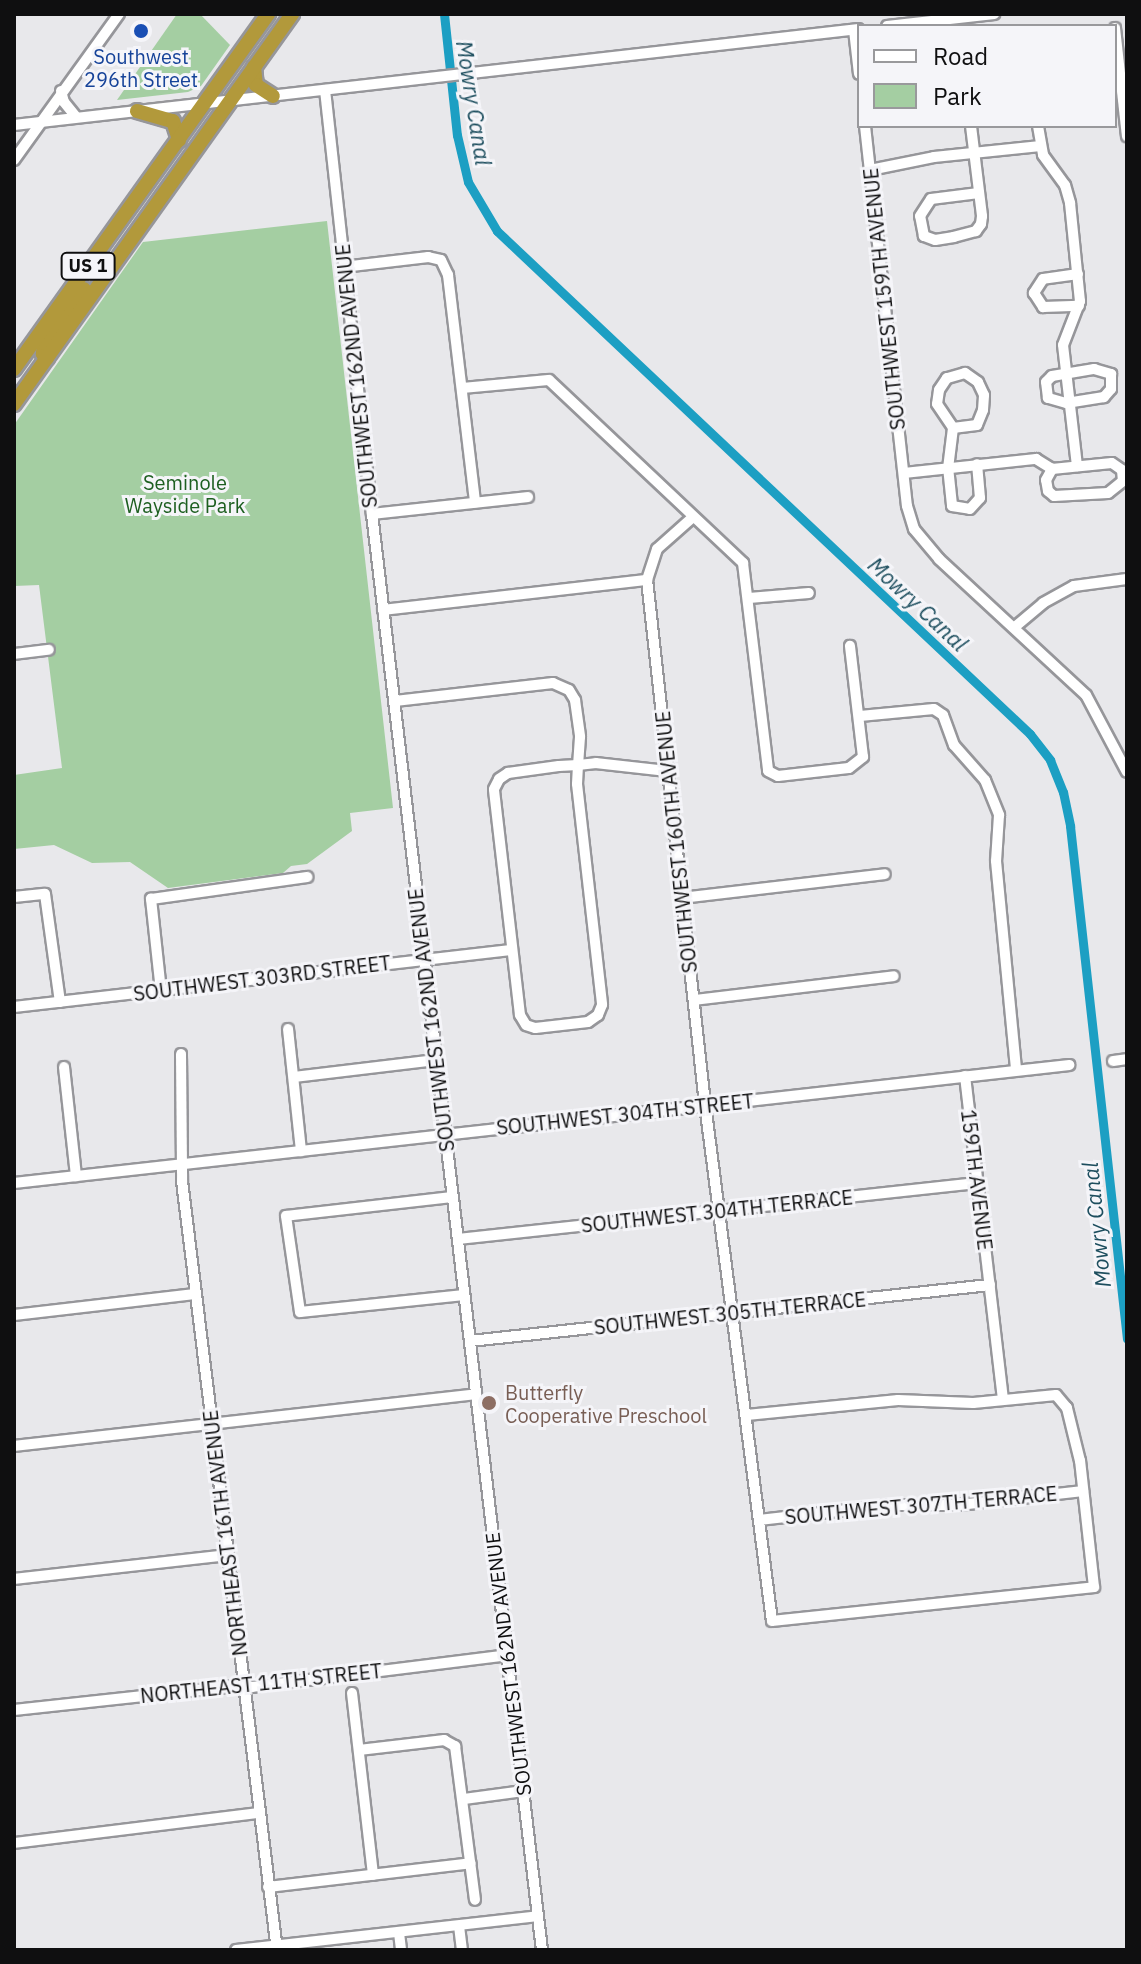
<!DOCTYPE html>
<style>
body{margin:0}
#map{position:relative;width:1141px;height:1964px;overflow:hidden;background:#e8e8eb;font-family:"IBM Plex Sans",sans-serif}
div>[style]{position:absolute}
.green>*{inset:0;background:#a4cea2}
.canal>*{height:9px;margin:-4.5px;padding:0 4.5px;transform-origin:4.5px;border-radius:4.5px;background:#1c9fc3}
.roads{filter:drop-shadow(2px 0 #96969a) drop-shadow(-2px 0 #96969a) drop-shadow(0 2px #96969a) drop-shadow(0 -2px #96969a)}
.minor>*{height:10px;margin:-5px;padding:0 5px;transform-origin:5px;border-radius:5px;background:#fff}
.highway>*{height:14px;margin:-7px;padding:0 7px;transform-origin:7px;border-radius:7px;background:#b2993b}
.dots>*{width:22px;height:22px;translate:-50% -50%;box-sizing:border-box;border:4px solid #f5f5f9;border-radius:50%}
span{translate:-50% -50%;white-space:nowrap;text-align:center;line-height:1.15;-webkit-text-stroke:6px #f5f5f9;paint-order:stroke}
.shield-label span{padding:2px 6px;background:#f5f5f9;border:2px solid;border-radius:6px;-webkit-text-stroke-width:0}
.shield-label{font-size:18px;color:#0f0f10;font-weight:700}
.transit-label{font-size:20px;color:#164399}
.street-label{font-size:20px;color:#0f0f10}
.park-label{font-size:20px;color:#1d5f20}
.education-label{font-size:20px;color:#785e54}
.left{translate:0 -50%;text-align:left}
.water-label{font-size:22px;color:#1d4e5e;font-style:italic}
.frame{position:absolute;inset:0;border:16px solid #0f0f10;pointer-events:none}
.legend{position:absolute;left:857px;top:24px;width:260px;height:104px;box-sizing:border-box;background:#f5f5f9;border:2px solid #99999c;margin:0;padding:10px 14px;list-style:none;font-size:24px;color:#0f0f10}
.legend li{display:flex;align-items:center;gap:16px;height:40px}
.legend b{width:40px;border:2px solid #99999c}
</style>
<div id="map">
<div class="green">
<div style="clip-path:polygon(177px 14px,200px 14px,230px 45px,201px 86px,188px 92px,117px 100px)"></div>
<div style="clip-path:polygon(327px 221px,393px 808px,350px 813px,352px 831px,307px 864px,291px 866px,283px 873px,168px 888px,130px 862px,92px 863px,54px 845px,14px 849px,14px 775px,62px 768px,39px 585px,14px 586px,14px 425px,143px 242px)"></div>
</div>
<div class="canal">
<div style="left:444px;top:14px;width:122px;rotate:83.9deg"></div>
<div style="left:457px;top:135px;width:48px;rotate:76.8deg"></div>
<div style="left:468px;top:182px;width:57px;rotate:59.4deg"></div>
<div style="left:497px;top:231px;width:733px;rotate:43.34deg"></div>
<div style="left:1030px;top:734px;width:33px;rotate:52deg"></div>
<div style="left:1050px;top:760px;width:35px;rotate:68deg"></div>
<div style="left:1063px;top:792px;width:35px;rotate:78deg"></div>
<div style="left:1070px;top:826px;width:516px;rotate:83.66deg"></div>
</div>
<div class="roads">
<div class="minor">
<div style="left:887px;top:26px;width:108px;rotate:-6.4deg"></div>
<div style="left:1115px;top:28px;width:109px;rotate:83.7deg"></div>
<div style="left:854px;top:30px;width:44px;rotate:83.5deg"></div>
<div style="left:325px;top:90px;width:427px;rotate:83.7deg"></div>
<div style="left:372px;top:514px;width:1446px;rotate:83.25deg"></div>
<div style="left:61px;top:91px;width:11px;rotate:75deg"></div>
<div style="left:64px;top:102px;width:19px;rotate:51deg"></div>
<div style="left:14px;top:125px;width:850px;rotate:-6.48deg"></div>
<div style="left:865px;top:126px;width:382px;rotate:83.7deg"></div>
<div style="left:907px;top:506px;width:24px;rotate:73deg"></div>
<div style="left:914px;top:529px;width:39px;rotate:50deg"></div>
<div style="left:939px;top:559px;width:200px;rotate:42.8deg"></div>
<div style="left:1086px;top:695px;width:87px;rotate:62deg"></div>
<div style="left:971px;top:126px;width:91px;rotate:83deg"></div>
<div style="left:982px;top:216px;width:8px;rotate:97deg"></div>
<div style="left:981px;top:224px;width:9px;rotate:126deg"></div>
<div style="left:976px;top:231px;width:23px;rotate:165deg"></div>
<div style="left:954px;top:237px;width:19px;rotate:171deg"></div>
<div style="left:935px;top:240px;width:12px;rotate:-160deg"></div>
<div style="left:924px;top:236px;width:20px;rotate:-101deg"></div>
<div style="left:920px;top:216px;width:20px;rotate:-57deg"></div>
<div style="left:931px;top:199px;width:48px;rotate:-7.1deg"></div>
<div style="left:1038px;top:126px;width:29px;rotate:80deg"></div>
<div style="left:1043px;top:155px;width:37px;rotate:54deg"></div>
<div style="left:1065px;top:185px;width:19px;rotate:74deg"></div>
<div style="left:1070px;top:203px;width:99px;rotate:84.2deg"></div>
<div style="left:1080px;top:301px;width:47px;rotate:111.1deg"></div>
<div style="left:1063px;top:345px;width:122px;rotate:83.4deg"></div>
<div style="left:14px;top:160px;width:180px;rotate:-54.3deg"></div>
<div style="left:870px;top:170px;width:65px;rotate:-11.5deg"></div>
<div style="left:934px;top:157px;width:107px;rotate:-5.9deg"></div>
<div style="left:343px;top:267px;width:86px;rotate:-6.7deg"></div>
<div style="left:428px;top:257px;width:13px;rotate:13deg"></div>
<div style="left:441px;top:260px;width:17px;rotate:65deg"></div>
<div style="left:448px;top:275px;width:229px;rotate:83.2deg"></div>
<div style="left:1078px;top:274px;width:35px;rotate:172deg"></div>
<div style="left:1043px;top:279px;width:17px;rotate:123deg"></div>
<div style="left:1034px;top:293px;width:17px;rotate:57deg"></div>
<div style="left:1043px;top:307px;width:36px;rotate:-2deg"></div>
<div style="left:1094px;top:369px;width:18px;rotate:16deg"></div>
<div style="left:1111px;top:374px;width:15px;rotate:90deg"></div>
<div style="left:1111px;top:389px;width:11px;rotate:131deg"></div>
<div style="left:1104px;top:397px;width:38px;rotate:171deg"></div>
<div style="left:1066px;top:403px;width:19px;rotate:-164deg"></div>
<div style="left:1048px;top:398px;width:16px;rotate:-97deg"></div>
<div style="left:1046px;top:382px;width:8px;rotate:-45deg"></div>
<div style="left:1052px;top:376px;width:43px;rotate:-9.5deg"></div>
<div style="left:462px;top:388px;width:87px;rotate:-5.3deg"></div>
<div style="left:549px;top:380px;width:267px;rotate:43.3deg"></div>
<div style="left:743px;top:563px;width:209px;rotate:83.1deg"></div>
<div style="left:768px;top:771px;width:11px;rotate:27deg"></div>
<div style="left:778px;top:776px;width:71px;rotate:-6.4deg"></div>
<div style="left:849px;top:768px;width:18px;rotate:-38deg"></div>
<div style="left:863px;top:757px;width:112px;rotate:-96.7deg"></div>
<div style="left:953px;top:428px;width:24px;rotate:-7deg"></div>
<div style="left:977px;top:425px;width:16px;rotate:-68deg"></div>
<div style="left:983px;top:410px;width:15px;rotate:-86deg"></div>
<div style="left:984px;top:395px;width:14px;rotate:-115deg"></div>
<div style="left:978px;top:382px;width:16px;rotate:-145deg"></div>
<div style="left:965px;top:373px;width:19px;rotate:164deg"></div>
<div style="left:947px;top:378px;width:14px;rotate:124deg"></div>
<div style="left:939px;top:390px;width:14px;rotate:98deg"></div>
<div style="left:937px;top:404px;width:29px;rotate:56deg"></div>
<div style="left:953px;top:428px;width:39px;rotate:97deg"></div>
<div style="left:948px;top:467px;width:39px;rotate:84deg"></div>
<div style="left:952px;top:506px;width:18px;rotate:9deg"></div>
<div style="left:970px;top:509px;width:15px;rotate:-48deg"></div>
<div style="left:980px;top:498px;width:34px;rotate:-95deg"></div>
<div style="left:904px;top:473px;width:133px;rotate:-6.1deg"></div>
<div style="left:1036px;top:459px;width:19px;rotate:32deg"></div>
<div style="left:1052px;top:469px;width:60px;rotate:-5.7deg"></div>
<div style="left:1112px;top:463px;width:12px;rotate:35deg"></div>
<div style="left:1122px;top:470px;width:11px;rotate:85deg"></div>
<div style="left:1123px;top:481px;width:19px;rotate:141deg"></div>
<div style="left:1108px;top:493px;width:54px;rotate:176.8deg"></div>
<div style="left:1054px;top:496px;width:8px;rotate:-140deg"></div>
<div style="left:1048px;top:491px;width:11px;rotate:-100deg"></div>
<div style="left:1046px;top:480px;width:13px;rotate:-61deg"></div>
<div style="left:372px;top:514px;width:157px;rotate:-6.2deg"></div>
<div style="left:693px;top:517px;width:48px;rotate:138.4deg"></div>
<div style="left:657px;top:549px;width:33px;rotate:108deg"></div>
<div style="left:647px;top:580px;width:527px;rotate:83.68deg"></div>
<div style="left:705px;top:1104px;width:521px;rotate:82.62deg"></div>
<div style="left:772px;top:1621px;width:324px;rotate:-6deg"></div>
<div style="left:1094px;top:1587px;width:127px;rotate:-96.3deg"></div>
<div style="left:1080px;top:1461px;width:55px;rotate:-103.8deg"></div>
<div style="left:1067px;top:1408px;width:17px;rotate:-130deg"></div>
<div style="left:1056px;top:1395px;width:83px;rotate:174.5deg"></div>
<div style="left:973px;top:1403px;width:75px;rotate:-177.7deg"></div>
<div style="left:898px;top:1400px;width:152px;rotate:174.3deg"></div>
<div style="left:749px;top:598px;width:60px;rotate:-4.8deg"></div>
<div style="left:383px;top:610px;width:266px;rotate:-6.5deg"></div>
<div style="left:1016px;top:626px;width:35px;rotate:-40deg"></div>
<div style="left:1043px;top:603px;width:35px;rotate:-29deg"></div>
<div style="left:1074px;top:586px;width:53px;rotate:-7.5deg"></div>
<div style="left:14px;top:654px;width:35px;rotate:-7deg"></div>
<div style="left:395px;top:701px;width:159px;rotate:-6.5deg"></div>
<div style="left:553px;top:683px;width:17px;rotate:24deg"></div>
<div style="left:569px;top:690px;width:12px;rotate:59deg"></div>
<div style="left:575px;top:700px;width:37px;rotate:82deg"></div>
<div style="left:580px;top:737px;width:28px;rotate:94deg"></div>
<div style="left:578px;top:765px;width:19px;rotate:93deg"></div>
<div style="left:577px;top:784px;width:222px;rotate:83.5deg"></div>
<div style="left:602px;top:1005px;width:11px;rotate:112deg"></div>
<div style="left:598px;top:1015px;width:12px;rotate:145deg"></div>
<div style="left:588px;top:1022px;width:53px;rotate:173.5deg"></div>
<div style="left:535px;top:1028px;width:9px;rotate:-162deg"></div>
<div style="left:526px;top:1025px;width:12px;rotate:-121deg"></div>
<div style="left:520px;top:1015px;width:227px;rotate:-96.6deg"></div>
<div style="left:494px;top:789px;width:11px;rotate:-63deg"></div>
<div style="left:499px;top:779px;width:11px;rotate:-34deg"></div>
<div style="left:508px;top:773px;width:51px;rotate:-7.8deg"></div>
<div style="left:559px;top:766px;width:19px;rotate:-3deg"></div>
<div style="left:578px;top:765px;width:18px;rotate:-6deg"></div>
<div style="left:596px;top:763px;width:71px;rotate:6.4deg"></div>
<div style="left:860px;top:716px;width:74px;rotate:-5.4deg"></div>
<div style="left:934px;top:709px;width:11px;rotate:34deg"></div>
<div style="left:943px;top:715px;width:32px;rotate:70deg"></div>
<div style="left:954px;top:745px;width:47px;rotate:48.5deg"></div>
<div style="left:985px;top:780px;width:38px;rotate:68deg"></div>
<div style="left:999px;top:815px;width:46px;rotate:93.7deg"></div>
<div style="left:996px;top:861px;width:210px;rotate:84.5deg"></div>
<div style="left:14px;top:897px;width:31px;rotate:-6deg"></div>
<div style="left:45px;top:894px;width:109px;rotate:82.1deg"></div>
<div style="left:682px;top:898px;width:204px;rotate:-6.7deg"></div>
<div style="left:161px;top:991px;width:93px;rotate:-96.2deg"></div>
<div style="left:151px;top:899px;width:158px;rotate:-8deg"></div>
<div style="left:694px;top:1000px;width:201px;rotate:-6.8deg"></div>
<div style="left:14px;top:1007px;width:500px;rotate:-6.54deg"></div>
<div style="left:288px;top:1029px;width:123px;rotate:83.9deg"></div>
<div style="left:181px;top:1054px;width:127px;rotate:89.5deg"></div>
<div style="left:182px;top:1181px;width:775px;rotate:82.96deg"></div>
<div style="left:1113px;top:1061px;width:14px;rotate:-8deg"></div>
<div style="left:64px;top:1067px;width:110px;rotate:83.7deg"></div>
<div style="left:965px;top:1076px;width:325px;rotate:83.3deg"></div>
<div style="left:294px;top:1077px;width:143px;rotate:-6.8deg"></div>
<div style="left:14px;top:1183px;width:1062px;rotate:-6.38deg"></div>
<div style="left:452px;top:1197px;width:167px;rotate:173.5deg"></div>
<div style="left:286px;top:1216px;width:97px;rotate:81.7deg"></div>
<div style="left:300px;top:1312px;width:165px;rotate:-5.9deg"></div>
<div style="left:458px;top:1239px;width:522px;rotate:-6.16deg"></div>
<div style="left:14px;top:1315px;width:182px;rotate:-6.6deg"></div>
<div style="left:470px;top:1341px;width:523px;rotate:-6.15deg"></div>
<div style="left:14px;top:1446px;width:465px;rotate:-6.4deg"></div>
<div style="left:759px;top:1520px;width:133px;rotate:-6.5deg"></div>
<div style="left:891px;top:1505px;width:68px"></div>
<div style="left:959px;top:1505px;width:125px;rotate:-6.4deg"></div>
<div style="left:14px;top:1579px;width:215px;rotate:-6.4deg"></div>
<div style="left:352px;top:1693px;width:183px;rotate:83.4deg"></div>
<div style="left:14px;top:1710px;width:230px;rotate:-6.2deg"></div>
<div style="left:243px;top:1685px;width:9px;rotate:13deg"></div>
<div style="left:252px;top:1687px;width:258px;rotate:-7.1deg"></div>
<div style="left:359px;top:1750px;width:86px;rotate:-6.7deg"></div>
<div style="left:444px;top:1740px;width:13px;rotate:29deg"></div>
<div style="left:455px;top:1746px;width:155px;rotate:82.6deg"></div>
<div style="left:464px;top:1799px;width:60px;rotate:-7.7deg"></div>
<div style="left:14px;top:1843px;width:246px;rotate:-7deg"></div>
<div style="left:268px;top:1887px;width:204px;rotate:-6.7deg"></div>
<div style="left:459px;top:1926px;width:24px;rotate:83deg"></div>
<div style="left:399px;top:1933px;width:17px;rotate:83deg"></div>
<div style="left:236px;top:1950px;width:304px;rotate:-6.4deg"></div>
</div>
<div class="highway">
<div style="left:254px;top:67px;width:18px;rotate:84deg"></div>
<div style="left:256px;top:85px;width:20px;rotate:33deg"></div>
<div style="left:137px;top:111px;width:37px;rotate:16deg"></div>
<div style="left:173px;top:121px;width:20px;rotate:72deg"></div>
<div style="left:47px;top:358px;width:6px;rotate:-135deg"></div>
<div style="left:43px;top:354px;width:11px;rotate:-85deg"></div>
<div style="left:44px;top:343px;width:67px;rotate:-53.5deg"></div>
<div style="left:14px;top:369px;width:437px;rotate:-54.4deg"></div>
<div style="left:14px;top:404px;width:479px;rotate:-54.5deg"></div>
</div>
</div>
<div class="dots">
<div style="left:141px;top:31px;background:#1a4fb4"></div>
<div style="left:489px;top:1403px;background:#8d6e63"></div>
</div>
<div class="shield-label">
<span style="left:88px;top:266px">US 1</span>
</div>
<div class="transit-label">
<span style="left:141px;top:68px">Southwest<br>296th Street</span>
</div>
<div class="street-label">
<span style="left:884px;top:299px;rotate:-96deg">SOUTHWEST 159TH AVENUE</span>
<span style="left:356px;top:376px;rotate:-96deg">SOUTHWEST 162ND AVENUE</span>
<span style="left:676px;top:842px;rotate:-96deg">SOUTHWEST 160TH AVENUE</span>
<span style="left:262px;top:978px;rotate:-7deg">SOUTHWEST 303RD STREET</span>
<span style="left:431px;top:1020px;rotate:-97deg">SOUTHWEST 162ND AVENUE</span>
<span style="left:625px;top:1114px;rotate:-6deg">SOUTHWEST 304TH STREET</span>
<span style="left:977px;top:1180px;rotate:83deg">159TH AVENUE</span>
<span style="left:717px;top:1211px;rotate:-6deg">SOUTHWEST 304TH TERRACE</span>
<span style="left:730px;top:1313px;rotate:-6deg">SOUTHWEST 305TH TERRACE</span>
<span style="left:921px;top:1505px;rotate:-5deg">SOUTHWEST 307TH TERRACE</span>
<span style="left:225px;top:1533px;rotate:-97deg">NORTHEAST 16TH AVENUE</span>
<span style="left:508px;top:1664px;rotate:-97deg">SOUTHWEST 162ND AVENUE</span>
<span style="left:261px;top:1683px;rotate:-6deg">NORTHEAST 11TH STREET</span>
</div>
<div class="park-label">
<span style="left:185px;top:494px">Seminole<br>Wayside Park</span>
</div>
<div class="education-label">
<span class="left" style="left:505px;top:1404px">Butterfly<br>Cooperative Preschool</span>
</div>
<div class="water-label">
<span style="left:474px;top:103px;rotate:81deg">Mowry Canal</span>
<span style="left:918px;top:604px;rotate:43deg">Mowry Canal</span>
<span style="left:1096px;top:1225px;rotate:-96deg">Mowry Canal</span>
</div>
<div class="frame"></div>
<ul class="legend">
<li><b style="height:10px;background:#fff"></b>Road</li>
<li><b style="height:22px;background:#a4cea2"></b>Park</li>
</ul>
</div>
